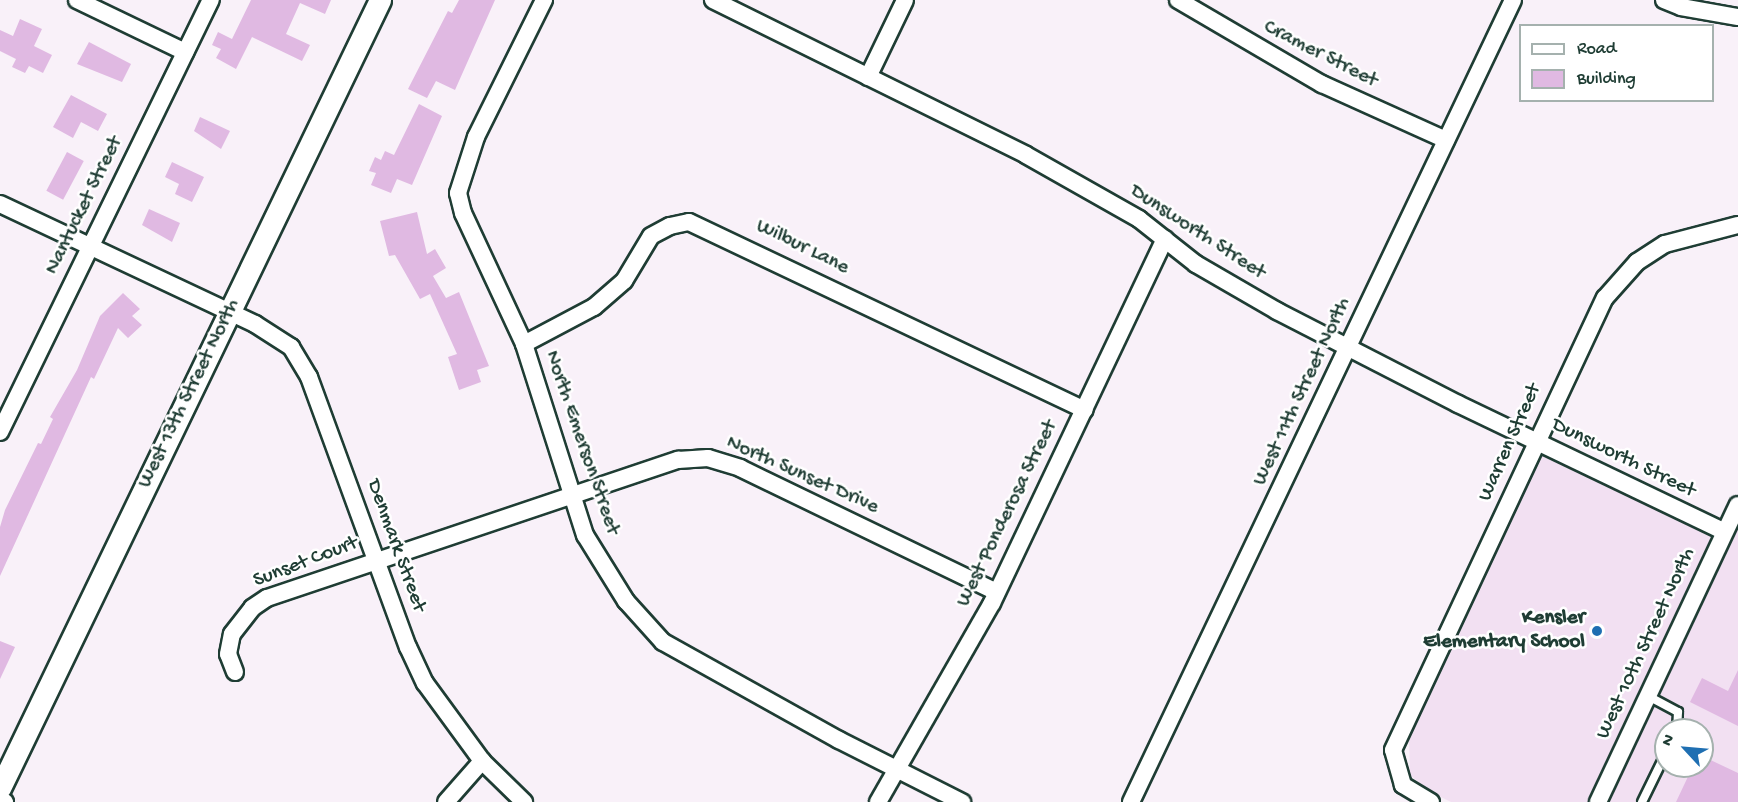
<!DOCTYPE html>
<style>
body{margin:0}
#map{position:relative;width:1738px;height:802px;overflow:hidden;background:#f9f1f9;font-family:"Gochi Hand",sans-serif}
div>[style]{position:absolute}
.built>*{inset:0;background:#f2e0f2}
.building>*{inset:0;background:#e0b9e2;transform-origin:0 0}
.roads{filter:drop-shadow(2px 0 #1f3d34) drop-shadow(-2px 0 #1f3d34) drop-shadow(0 2px #1f3d34) drop-shadow(0 -2px #1f3d34)}
.service>*{height:8px;margin:-4px;padding:0 4px;transform-origin:4px;border-radius:4px;background:#fff}
.minor>*{height:16px;margin:-8px;padding:0 8px;transform-origin:8px;border-radius:8px;background:#fff}
.tertiary>*{height:21px;margin:-10.5px;padding:0 10.5px;transform-origin:10.5px;border-radius:10.5px;background:#fff}
.dots>*{width:16px;height:16px;translate:-50% -50%;box-sizing:border-box;border:3px solid #fff;border-radius:50%}
span{translate:-50% -50%;white-space:nowrap;text-align:center;line-height:1.15;-webkit-text-stroke:5px #fff;paint-order:stroke}
.street-label{font-size:21px;color:#1f3d34}
.poi-label{font-size:21px;color:#1f3d34;font-weight:700}
.right{translate:-100% -50%;text-align:right}
.legend{position:absolute;left:1519px;top:24px;width:195px;height:78px;box-sizing:border-box;background:#fff;border:2px solid #a5b1ae;margin:0;padding:8px 10px;list-style:none;font-size:18px;color:#1f3d34}
.legend li{display:flex;align-items:center;gap:12px;height:30px}
.legend b{width:30px;border:2px solid #a5b1ae}
.north{position:absolute;left:1654px;top:718px;width:60px;height:60px;box-sizing:border-box;background:#fff;border:2px solid #a5b1ae;border-radius:50%;rotate:296deg;font-size:16px;font-weight:700;line-height:24px;text-align:center;color:#1f3d34}
.north::after{content:'';display:block;margin:auto;width:21px;height:27px;background:#1f6fb2;clip-path:polygon(50% 0,100% 100%,50% 72%,0 100%)}
</style>
<div id="map">
<div class="built">
<div style="clip-path:polygon(evenodd,1542px 455px,1727px 543px,1738px 525px,1738px 802px,1451px 802px,1429px 791px,1410px 775px,1409px 738px,1415px 720px,1536px 461px,1542px 455px,1666px 730px,1702px 730px,1702px 766px,1666px 766px,1666px 730px)"></div>
</div>
<div class="building">
<div style="clip-path:polygon(251px 0,331px 0,325px 14px,300px 3px,286px 34px,310px 45px,302px 61px,252px 37px,236px 69px,216px 58px,221px 49px,212px 45px,218px 32px,232px 39px)"></div>
<div style="clip-path:polygon(459px 0,495px 0,455px 90px,436px 81px,427px 98px,408px 89px,448px 11px,452px 13px)"></div>
<div style="clip-path:polygon(20px 19px,42px 29px,34px 46px,52px 55px,43px 73px,29px 66px,25px 73px,12px 67px,16px 59px,0 51px,0 30px,13px 36px)"></div>
<div style="clip-path:polygon(89px 42px,131px 64px,122px 82px,77px 64px)"></div>
<div style="clip-path:polygon(71px 95px,107px 114px,98px 131px,81px 122px,73px 138px,53px 127px)"></div>
<div style="clip-path:polygon(419px 104px,442px 116px,412px 185px,397px 179px,391px 193px,371px 185px,376px 173px,369px 171px,375px 157px,381px 160px,385px 151px,394px 155px)"></div>
<div style="clip-path:polygon(200px 117px,230px 131px,221px 149px,194px 131px)"></div>
<div style="left:67px;top:152px;width:19px;height:44px;rotate:28deg"></div>
<div style="clip-path:polygon(172px 162px,204px 177px,192px 202px,175px 194px,179px 184px,165px 177px)"></div>
<div style="clip-path:polygon(149px 209px,180px 223px,172px 242px,142px 225px)"></div>
<div style="clip-path:polygon(417px 212px,427px 254px,435px 249px,446px 268px,433px 276px,446px 298px,459px 292px,489px 366px,477px 370px,481px 382px,459px 390px,448px 357px,457px 354px,430px 294px,420px 299px,395px 255px,389px 256px,380px 221px)"></div>
<div style="clip-path:polygon(123px 293px,140px 309px,132px 316px,142px 325px,128px 338px,118px 328px,94px 379px,91px 377px,0 576px,0 527px,5px 510px,38px 443px,41px 444px,53px 419px,50px 417px,77px 370px,100px 316px)"></div>
<div style="clip-path:polygon(0 641px,15px 647px,0 679px)"></div>
<div style="clip-path:polygon(1738px 670px,1738px 726px,1690px 702px,1702px 678px,1728px 691px)"></div>
<div style="clip-path:polygon(1702px 756px,1738px 773px,1738px 802px,1676px 802px,1693px 766px,1702px 766px)"></div>
</div>
<div class="roads">
<div class="service">
<div style="left:1648px;top:696px;width:34px;rotate:28deg"></div>
<div style="left:1678px;top:712px;width:18px;rotate:93deg"></div>
<div style="left:1642px;top:802px;width:55px;rotate:-63.9deg"></div>
</div>
<div class="minor">
<div style="left:77px;top:0;width:120px;rotate:25.7deg"></div>
<div style="left:544px;top:0;width:153px;rotate:116.4deg"></div>
<div style="left:476px;top:137px;width:59px;rotate:107.8deg"></div>
<div style="left:458px;top:193px;width:21px;rotate:76deg"></div>
<div style="left:463px;top:213px;width:145px;rotate:65deg"></div>
<div style="left:524px;top:344px;width:201px;rotate:72.3deg"></div>
<div style="left:585px;top:535px;width:78px;rotate:58.2deg"></div>
<div style="left:626px;top:601px;width:55px;rotate:47.9deg"></div>
<div style="left:663px;top:642px;width:201px;rotate:29.1deg"></div>
<div style="left:839px;top:740px;width:138px;rotate:26.8deg"></div>
<div style="left:713px;top:0;width:349px;rotate:26.3deg"></div>
<div style="left:1026px;top:155px;width:130px;rotate:29.5deg"></div>
<div style="left:1139px;top:219px;width:73px;rotate:38.3deg"></div>
<div style="left:1196px;top:264px;width:94px;rotate:30.1deg"></div>
<div style="left:1277px;top:311px;width:203px;rotate:27.2deg"></div>
<div style="left:1458px;top:404px;width:294px;rotate:25.6deg"></div>
<div style="left:1178px;top:0;width:167px;rotate:30.3deg"></div>
<div style="left:1322px;top:84px;width:136px;rotate:24.3deg"></div>
<div style="left:1664px;top:0;width:18px;rotate:22deg"></div>
<div style="left:1681px;top:7px;width:58px;rotate:10deg"></div>
<div style="left:868px;top:77px;width:85px;rotate:-64.3deg"></div>
<div style="left:0;top:204px;width:282px;rotate:25.2deg"></div>
<div style="left:255px;top:324px;width:43px;rotate:32.6deg"></div>
<div style="left:291px;top:347px;width:35px;rotate:59deg"></div>
<div style="left:309px;top:377px;width:288px;rotate:69.9deg"></div>
<div style="left:408px;top:647px;width:40px;rotate:65deg"></div>
<div style="left:425px;top:683px;width:97px;rotate:53.8deg"></div>
<div style="left:482px;top:761px;width:59px;rotate:44.3deg"></div>
<div style="left:524px;top:344px;width:79px;rotate:-27.9deg"></div>
<div style="left:594px;top:307px;width:40px;rotate:-41deg"></div>
<div style="left:624px;top:281px;width:52px;rotate:-59deg"></div>
<div style="left:651px;top:236px;width:21px;rotate:-28deg"></div>
<div style="left:670px;top:226px;width:19px;rotate:-12deg"></div>
<div style="left:689px;top:222px;width:438px;rotate:25.4deg"></div>
<div style="left:0;top:432px;width:481px;rotate:-64deg"></div>
<div style="left:235px;top:672px;width:19px;rotate:-111deg"></div>
<div style="left:228px;top:654px;width:20px;rotate:-79deg"></div>
<div style="left:232px;top:634px;width:33px;rotate:-52deg"></div>
<div style="left:252px;top:608px;width:18px;rotate:-34deg"></div>
<div style="left:267px;top:598px;width:434px;rotate:-18.6deg"></div>
<div style="left:678px;top:460px;width:30px;rotate:-4deg"></div>
<div style="left:708px;top:458px;width:34px;rotate:17deg"></div>
<div style="left:740px;top:468px;width:285px;rotate:25.8deg"></div>
<div style="left:0;top:799px;width:6px;rotate:31deg"></div>
<div style="left:446px;top:802px;width:55px;rotate:-48.7deg"></div>
<div style="left:878px;top:802px;width:229px;rotate:-60.2deg"></div>
<div style="left:992px;top:603px;width:403px;rotate:-64.6deg"></div>
<div style="left:1131px;top:802px;width:888px;rotate:-64.53deg"></div>
<div style="left:1431px;top:802px;width:33px;rotate:-149deg"></div>
<div style="left:1403px;top:785px;width:36px;rotate:-106deg"></div>
<div style="left:1393px;top:750px;width:499px;rotate:-64.9deg"></div>
<div style="left:1605px;top:298px;width:48px;rotate:-48.4deg"></div>
<div style="left:1637px;top:262px;width:33px;rotate:-33deg"></div>
<div style="left:1665px;top:244px;width:75px;rotate:-14.6deg"></div>
<div style="left:1598px;top:802px;width:328px;rotate:-64.8deg"></div>
</div>
<div class="tertiary">
<div style="left:0;top:788px;width:875px;rotate:-64.26deg"></div>
</div>
</div>
<div class="dots">
<div style="left:1597px;top:631px;background:#1f6fb2"></div>
</div>
<div class="street-label">
<span style="left:1320px;top:55px;rotate:27deg">Cramer Street</span>
<span style="left:85px;top:206px;rotate:-64deg">Nantucket Street</span>
<span style="left:1197px;top:233px;rotate:33deg">Dunsworth Street</span>
<span style="left:802px;top:248px;rotate:26deg">Wilbur Lane</span>
<span style="left:1303px;top:392px;rotate:-65deg">West 11th Street North</span>
<span style="left:190px;top:394px;rotate:-64deg">West 13th Street North</span>
<span style="left:581px;top:443px;rotate:71deg">North Emerson Street</span>
<span style="left:1511px;top:443px;rotate:-66deg">Warren Street</span>
<span style="left:1623px;top:459px;rotate:26deg">Dunsworth Street</span>
<span style="left:802px;top:476px;rotate:24deg">North Sunset Drive</span>
<span style="left:1008px;top:514px;rotate:-64deg">West Ponderosa Street</span>
<span style="left:395px;top:546px;rotate:70deg">Denmark Street</span>
<span style="left:306px;top:563px;rotate:-21deg">Sunset Court</span>
<span style="left:1647px;top:644px;rotate:-65deg">West 10th Street North</span>
</div>
<div class="poi-label">
<span class="right" style="left:1585px;top:631px">Kensler<br>Elementary School</span>
</div>
<ul class="legend">
<li><b style="height:8px;background:#fff"></b>Road</li>
<li><b style="height:16px;background:#e0b9e2"></b>Building</li>
</ul>
<div class="north">N</div>
</div>
